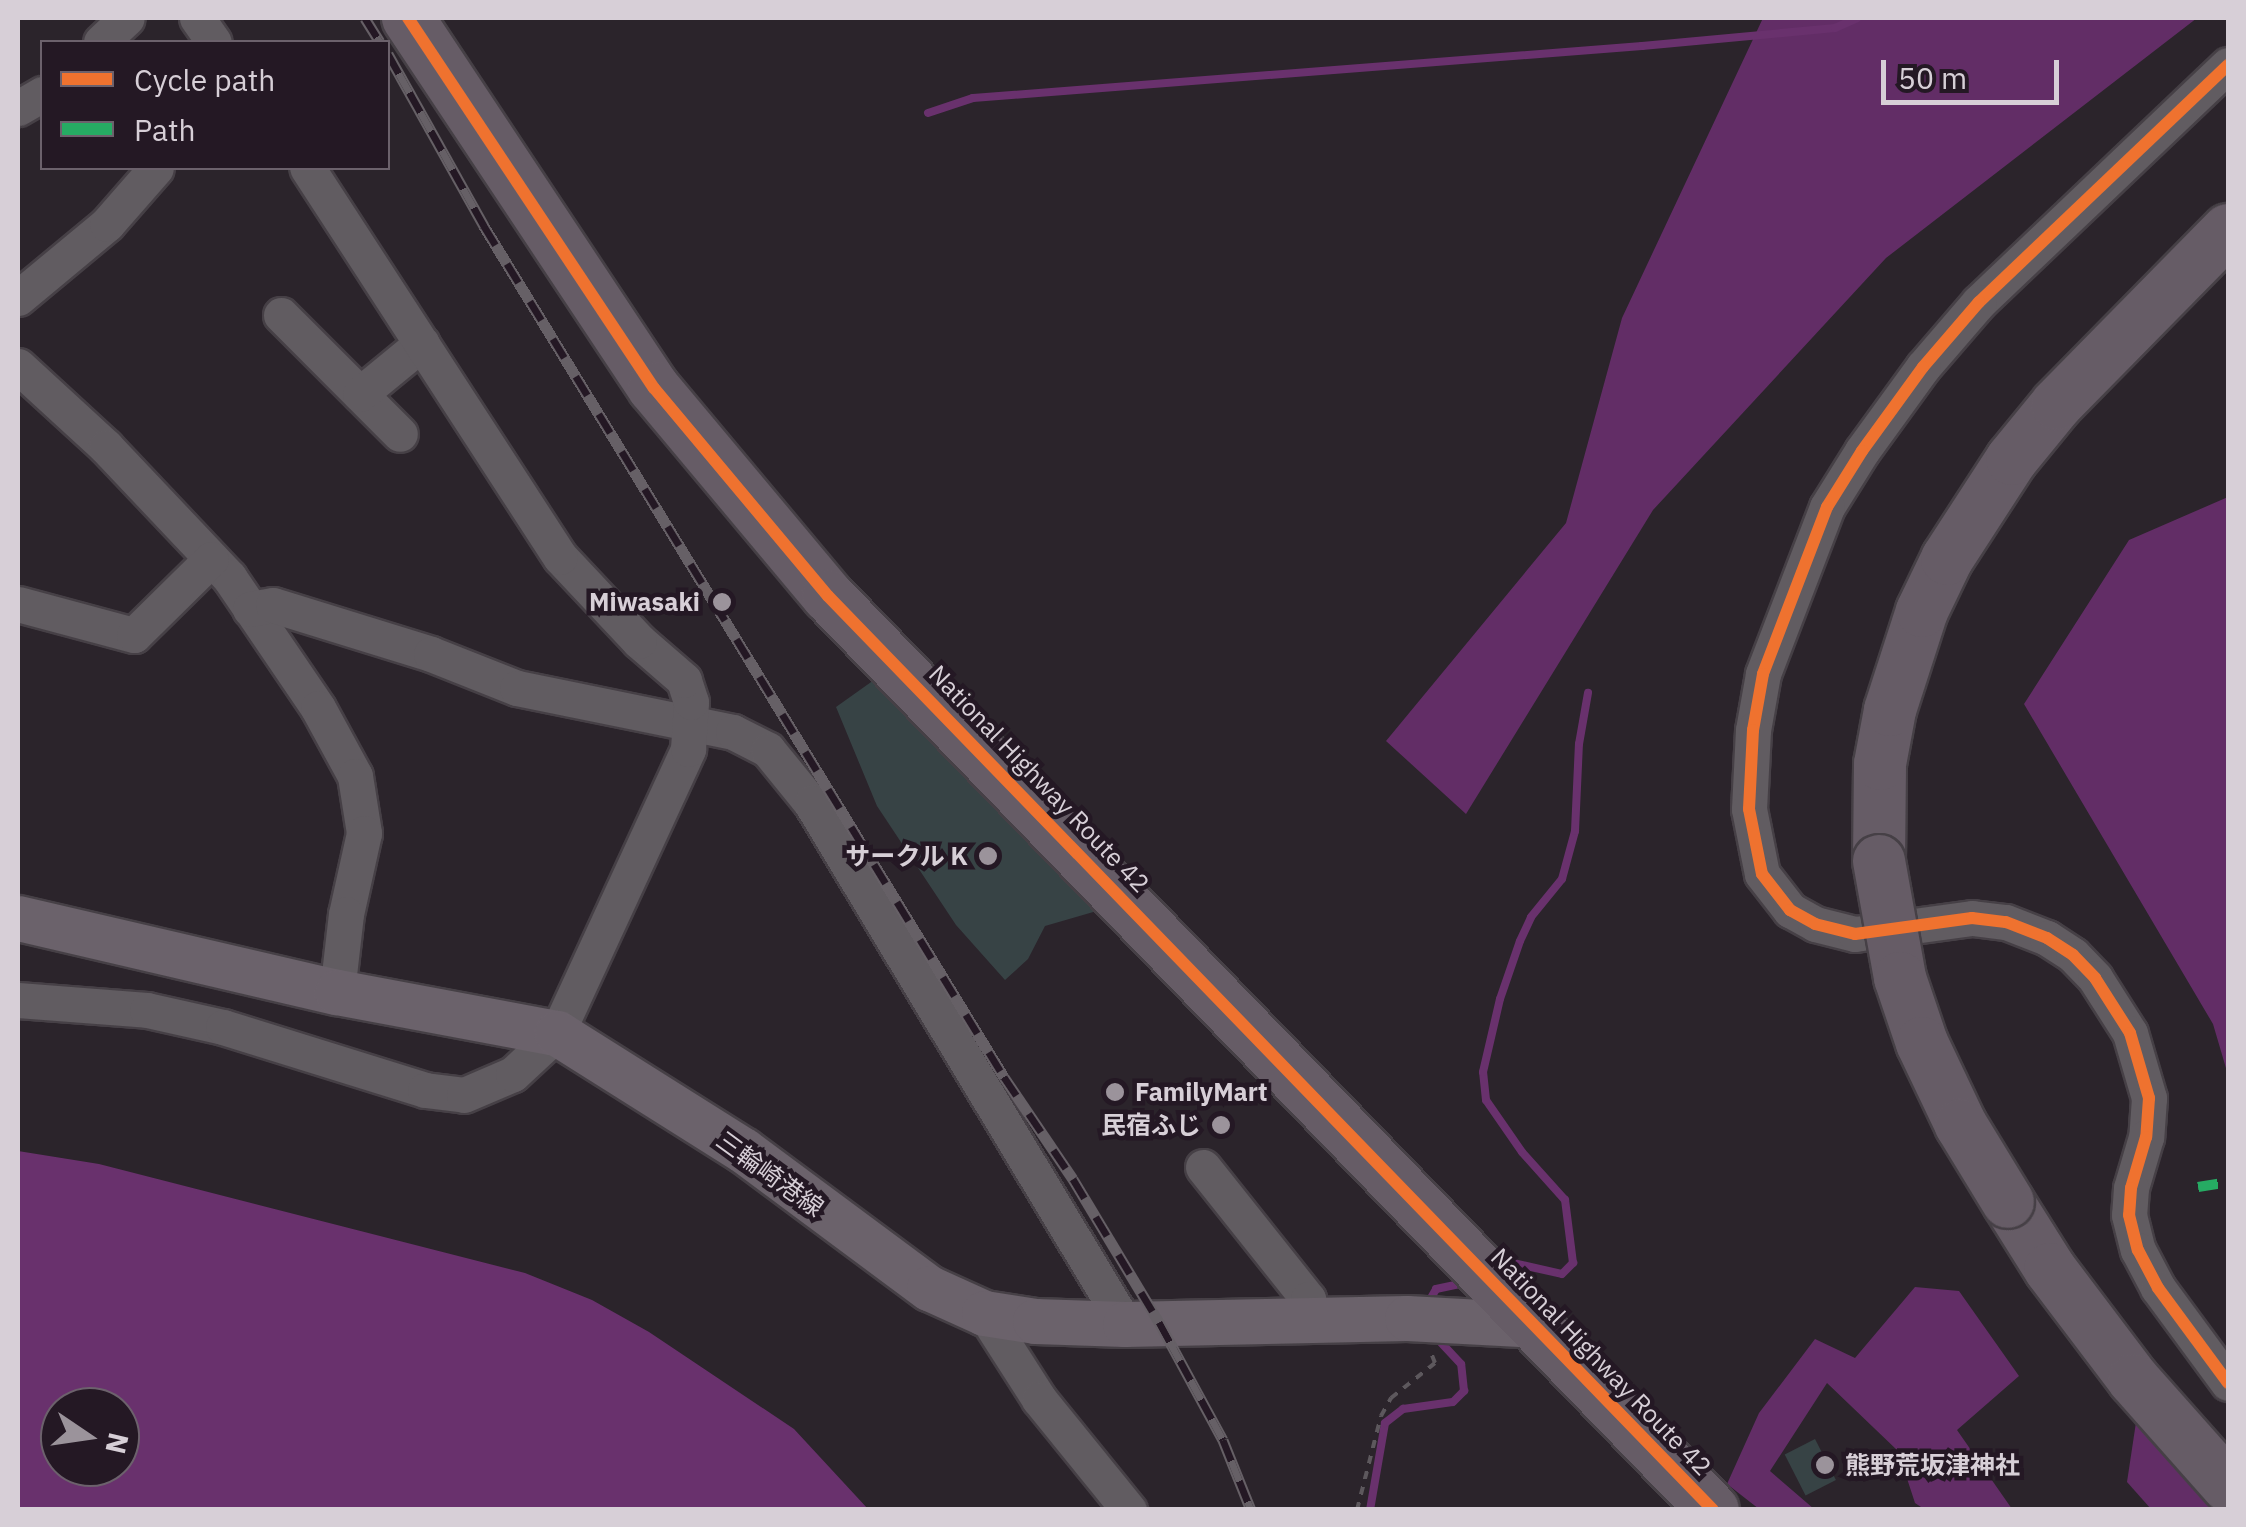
<!DOCTYPE html>
<meta charset="utf-8">
<style>
body{margin:0}
#map{position:relative;width:2246px;height:1527px;overflow:hidden;background:#2b242b;font-family:"IBM Plex Sans","Noto Sans JP",sans-serif}
div>[style]{position:absolute}
.forest>*{inset:0;background:#622d66}
.water>*{inset:0;background:#69316d}
.stream>*{height:8px;margin:-4px;padding:0 4px;transform-origin:4px;border-radius:4px;background:#69316d}
.building>*{inset:0;background:#374345;transform-origin:0 0}
.path>*{height:4px;margin-top:-2px;transform-origin:0;background:repeating-linear-gradient(90deg,#5d585d 0 8px,transparent 0 16px)}
.roads{filter:drop-shadow(2px 0 #464046) drop-shadow(-2px 0 #464046) drop-shadow(0 2px #464046) drop-shadow(0 -2px #464046)}
.minor>*{height:35px;margin:-17.5px;padding:0 17.5px;transform-origin:17.5px;border-radius:17.5px;background:#615c61}
.major>*{height:45px;margin:-22.5px;padding:0 22.5px;transform-origin:22.5px;border-radius:22.5px;background:#6b626b}
.highway>*{height:52px;margin:-26px;padding:0 26px;transform-origin:26px;border-radius:26px;background:#665c66}
.rail>*{height:11px;margin-top:-5.5px;transform-origin:0;background:repeating-linear-gradient(90deg,#241824 0 22px,#666066 0 44px);box-sizing:border-box;border-block:2px solid #666066}
.bridges{filter:drop-shadow(2px 0 #464046) drop-shadow(-2px 0 #464046) drop-shadow(0 2px #464046) drop-shadow(0 -2px #464046)}
.highway-bridge>*{height:52px;margin:-26px;padding:0 26px;transform-origin:26px;border-radius:26px;background:#665c66}
.quiet>*{height:10px;margin-top:-5px;transform-origin:0;background:repeating-linear-gradient(90deg,#26ab63 0 20px,transparent 0 30px)}
.cycleway>*{height:12px;margin:-6px;padding:0 6px;transform-origin:6px;border-radius:6px;background:#ef722f}
.dots>*{width:28px;height:28px;translate:-50% -50%;box-sizing:border-box;border:5px solid #241824;border-radius:50%}
span{translate:-50% -50%;white-space:nowrap;text-align:center;line-height:1.15;-webkit-text-stroke:9px #241824;paint-order:stroke}
.poi-label{font-size:25px;color:#d7cfd7;font-weight:700}
.right{translate:-100% -50%;text-align:right}
.left{translate:0 -50%;text-align:left}
.street-label{font-size:25px;color:#d7cfd7}
.frame{position:absolute;inset:0;border:20px solid #d7cfd7;pointer-events:none}
.legend{position:absolute;left:40px;top:40px;width:350px;height:130px;box-sizing:border-box;background:#241824;border:2px solid #6c616c;margin:0;padding:12px 18px;list-style:none;font-size:30px;color:#d7cfd7}
.legend li{display:flex;align-items:center;gap:20px;height:50px}
.legend b{width:50px;border:2px solid #6c616c}
.north{position:absolute;left:40px;top:1387px;width:100px;height:100px;box-sizing:border-box;background:#241824;border:2px solid #6c616c;border-radius:50%;rotate:103deg;font-size:28px;font-weight:700;line-height:40px;text-align:center;color:#d7cfd7}
.north::after{content:'';display:block;margin:auto;width:35px;height:45px;background:#9b939b;clip-path:polygon(50% 0,100% 100%,50% 72%,0 100%)}
.scale{position:absolute;left:1881px;top:60px;width:178px;height:45px;box-sizing:border-box;border:5px solid #d7cfd7;border-top:0;padding-left:12px;font-size:30px;line-height:35px;white-space:nowrap;color:#d7cfd7;-webkit-text-stroke:8px #241824;paint-order:stroke}
</style>
<div id="map">
<div class="forest">
<div style="clip-path:polygon(1763px 18px,2197px 18px,1886px 258px,1653px 510px,1466px 814px,1386px 741px,1566px 523px,1622px 318px)"></div>
<div style="clip-path:polygon(2228px 497px,2228px 1075px,2213px 1024px,2024px 704px,2129px 540px)"></div>
<div style="clip-path:polygon(1915px 1287px,1959px 1291px,2019px 1376px,1957px 1430px,2012px 1509px,1924px 1509px,1915px 1503px,1898px 1451px,1827px 1383px,1770px 1471px,1814px 1509px,1759px 1509px,1727px 1484px,1759px 1413px,1815px 1339px,1855px 1358px)"></div>
<div style="clip-path:polygon(2138px 1409px,2226px 1509px,2151px 1509px,2127px 1482px)"></div>
</div>
<div class="water">
<div style="clip-path:polygon(evenodd,18px 1151px,99px 1164px,525px 1273px,592px 1300px,649px 1332px,794px 1429px,868px 1509px,18px 1509px,18px 1151px,60px 1407px,120px 1407px,120px 1467px,60px 1467px,60px 1407px)"></div>
</div>
<div class="stream">
<div style="left:928px;top:113px;width:47px;rotate:-18.4deg"></div>
<div style="left:973px;top:98px;width:671px;rotate:-4.44deg"></div>
<div style="left:1642px;top:46px;width:194px;rotate:-5.3deg"></div>
<div style="left:1835px;top:28px;width:24px;rotate:-24deg"></div>
<div style="left:1504px;top:1261px;width:59px;rotate:12.6deg"></div>
<div style="left:1562px;top:1274px;width:16px;rotate:-45deg"></div>
<div style="left:1573px;top:1263px;width:64px;rotate:-97.2deg"></div>
<div style="left:1565px;top:1200px;width:64px;rotate:-131.9deg"></div>
<div style="left:1522px;top:1152px;width:63px;rotate:-124.7deg"></div>
<div style="left:1486px;top:1100px;width:28px;rotate:-96deg"></div>
<div style="left:1483px;top:1072px;width:75px;rotate:-76.9deg"></div>
<div style="left:1500px;top:999px;width:61px;rotate:-71deg"></div>
<div style="left:1520px;top:941px;width:26px;rotate:-65deg"></div>
<div style="left:1531px;top:917px;width:49px;rotate:-50.8deg"></div>
<div style="left:1562px;top:879px;width:50px;rotate:-74.8deg"></div>
<div style="left:1575px;top:831px;width:87px;rotate:-87.4deg"></div>
<div style="left:1579px;top:744px;width:52px;rotate:-80deg"></div>
<div style="left:1428px;top:1303px;width:16px;rotate:-60deg"></div>
<div style="left:1436px;top:1289px;width:29px;rotate:-12deg"></div>
<div style="left:1370px;top:1510px;width:88px;rotate:-80.2deg"></div>
<div style="left:1385px;top:1423px;width:23px;rotate:-38deg"></div>
<div style="left:1403px;top:1409px;width:50px;rotate:-8deg"></div>
<div style="left:1453px;top:1402px;width:16px;rotate:-45deg"></div>
<div style="left:1464px;top:1391px;width:27px;rotate:-96deg"></div>
<div style="left:1461px;top:1364px;width:38px;rotate:-133deg"></div>
</div>
<div class="building">
<div style="clip-path:polygon(888px 670px,1114px 906px,1045px 926px,1028px 959px,1005px 980px,956px 925px,877px 806px,836px 707px)"></div>
<div style="left:1815px;top:1439px;width:46px;height:34px;rotate:63deg"></div>
</div>
<div class="path">
<div style="left:1357px;top:1510px;width:97px;rotate:-75.7deg"></div>
<div style="left:1381px;top:1416px;width:21px;rotate:-61deg"></div>
<div style="left:1391px;top:1398px;width:56px;rotate:-38.5deg"></div>
<div style="left:1435px;top:1363px;width:9px;rotate:-111deg"></div>
</div>
<div class="roads">
<div class="minor">
<div style="left:197px;top:18px;width:29px;rotate:55deg"></div>
<div style="left:101px;top:42px;width:35px;rotate:-43deg"></div>
<div style="left:2228px;top:65px;width:344px;rotate:136.4deg"></div>
<div style="left:1979px;top:302px;width:86px;rotate:130.7deg"></div>
<div style="left:1923px;top:367px;width:104px;rotate:126deg"></div>
<div style="left:1862px;top:451px;width:66px;rotate:122deg"></div>
<div style="left:1827px;top:507px;width:179px;rotate:111deg"></div>
<div style="left:1763px;top:674px;width:57px;rotate:100.1deg"></div>
<div style="left:1753px;top:730px;width:79px;rotate:92.9deg"></div>
<div style="left:1749px;top:809px;width:66px;rotate:78.7deg"></div>
<div style="left:1762px;top:874px;width:46px;rotate:52.1deg"></div>
<div style="left:1790px;top:910px;width:29px;rotate:29deg"></div>
<div style="left:1815px;top:924px;width:41px;rotate:14deg"></div>
<div style="left:1855px;top:934px;width:118px;rotate:-7.8deg"></div>
<div style="left:1972px;top:918px;width:34px;rotate:7deg"></div>
<div style="left:2006px;top:922px;width:44px;rotate:21.3deg"></div>
<div style="left:2047px;top:938px;width:31px;rotate:33deg"></div>
<div style="left:2073px;top:955px;width:32px;rotate:46deg"></div>
<div style="left:2095px;top:978px;width:65px;rotate:57.5deg"></div>
<div style="left:2130px;top:1033px;width:68px;rotate:73.7deg"></div>
<div style="left:2149px;top:1098px;width:39px;rotate:94deg"></div>
<div style="left:2146px;top:1137px;width:53px;rotate:106.4deg"></div>
<div style="left:2131px;top:1188px;width:27px;rotate:94deg"></div>
<div style="left:2129px;top:1215px;width:36px;rotate:76deg"></div>
<div style="left:2138px;top:1250px;width:43px;rotate:62.2deg"></div>
<div style="left:2158px;top:1288px;width:118px;rotate:53.6deg"></div>
<div style="left:18px;top:108px;width:28px;rotate:-30deg"></div>
<div style="left:18px;top:298px;width:116px;rotate:-39.7deg"></div>
<div style="left:107px;top:224px;width:74px;rotate:-48.8deg"></div>
<div style="left:281px;top:315px;width:168px;rotate:45deg"></div>
<div style="left:18px;top:366px;width:120px;rotate:42.6deg"></div>
<div style="left:106px;top:447px;width:179px;rotate:46.6deg"></div>
<div style="left:229px;top:577px;width:158px;rotate:55.8deg"></div>
<div style="left:318px;top:708px;width:77px;rotate:61.4deg"></div>
<div style="left:355px;top:776px;width:58px;rotate:81deg"></div>
<div style="left:364px;top:833px;width:83px;rotate:102.5deg"></div>
<div style="left:346px;top:914px;width:79px;rotate:96.6deg"></div>
<div style="left:360px;top:394px;width:80px;rotate:-39.4deg"></div>
<div style="left:18px;top:604px;width:120px;rotate:15deg"></div>
<div style="left:134px;top:635px;width:108px;rotate:-44.6deg"></div>
<div style="left:250px;top:609px;width:23px;rotate:-10deg"></div>
<div style="left:273px;top:605px;width:165px;rotate:17.2deg"></div>
<div style="left:431px;top:654px;width:92px;rotate:21.6deg"></div>
<div style="left:517px;top:688px;width:220px;rotate:11.5deg"></div>
<div style="left:733px;top:732px;width:39px;rotate:27deg"></div>
<div style="left:768px;top:750px;width:68px;rotate:50.9deg"></div>
<div style="left:811px;top:803px;width:608px;rotate:58.92deg"></div>
<div style="left:18px;top:1000px;width:129px;rotate:4.4deg"></div>
<div style="left:147px;top:1010px;width:78px;rotate:12.6deg"></div>
<div style="left:223px;top:1027px;width:212px;rotate:17.3deg"></div>
<div style="left:425px;top:1090px;width:39px;rotate:7deg"></div>
<div style="left:464px;top:1095px;width:53px;rotate:-23.2deg"></div>
<div style="left:513px;top:1074px;width:60px;rotate:-43deg"></div>
<div style="left:557px;top:1033px;width:313px;rotate:-65.2deg"></div>
<div style="left:688px;top:749px;width:47px;rotate:-86.3deg"></div>
<div style="left:691px;top:702px;width:23px;rotate:-108deg"></div>
<div style="left:684px;top:680px;width:60px;rotate:-139.1deg"></div>
<div style="left:639px;top:641px;width:115px;rotate:-133.2deg"></div>
<div style="left:560px;top:557px;width:464px;rotate:-123deg"></div>
<div style="left:1203px;top:1167px;width:169px;rotate:51.5deg"></div>
<div style="left:1308px;top:1299px;width:21px;rotate:73deg"></div>
<div style="left:984px;top:1313px;width:102px;rotate:57.4deg"></div>
<div style="left:1039px;top:1399px;width:143px;rotate:51deg"></div>
</div>
<div class="major">
<div style="left:18px;top:918px;width:327px;rotate:13.1deg"></div>
<div style="left:337px;top:992px;width:224px;rotate:10.6deg"></div>
<div style="left:557px;top:1033px;width:220px;rotate:32.2deg"></div>
<div style="left:743px;top:1150px;width:232px;rotate:36.6deg"></div>
<div style="left:929px;top:1288px;width:60px;rotate:24.4deg"></div>
<div style="left:984px;top:1313px;width:52px;rotate:8.9deg"></div>
<div style="left:1035px;top:1321px;width:90px;rotate:1.9deg"></div>
<div style="left:1125px;top:1324px;width:282px;rotate:-1.2deg"></div>
<div style="left:1407px;top:1318px;width:128px;rotate:3.1deg"></div>
</div>
<div class="highway">
<div style="left:408px;top:18px;width:444px;rotate:56.4deg"></div>
<div style="left:654px;top:388px;width:271px;rotate:50.1deg"></div>
<div style="left:828px;top:596px;width:1272px;rotate:45.92deg"></div>
<div style="left:1879px;top:861px;width:97px;rotate:-89.4deg"></div>
<div style="left:1880px;top:764px;width:55px;rotate:-79.5deg"></div>
<div style="left:1890px;top:710px;width:104px;rotate:-72.1deg"></div>
<div style="left:1922px;top:611px;width:58px;rotate:-64.3deg"></div>
<div style="left:1947px;top:559px;width:119px;rotate:-57deg"></div>
<div style="left:2012px;top:459px;width:71px;rotate:-50.7deg"></div>
<div style="left:2057px;top:404px;width:244px;rotate:-45.5deg"></div>
<div style="left:2008px;top:1202px;width:79px;rotate:57.9deg"></div>
<div style="left:2050px;top:1269px;width:139px;rotate:52.9deg"></div>
<div style="left:2134px;top:1380px;width:142px;rotate:48.4deg"></div>
</div>
</div>
<div class="rail">
<div style="left:365px;top:18px;width:28px;rotate:58deg"></div>
<div style="left:388px;top:54px;width:197px;rotate:60.8deg"></div>
<div style="left:484px;top:226px;width:997px;rotate:58.57deg"></div>
<div style="left:1004px;top:1077px;width:123px;rotate:55.9deg"></div>
<div style="left:1073px;top:1179px;width:167px;rotate:59deg"></div>
<div style="left:1159px;top:1322px;width:134px;rotate:61.5deg"></div>
<div style="left:1223px;top:1440px;width:75px;rotate:68.2deg"></div>
</div>
<div class="bridges">
<div class="highway-bridge">
<div style="left:1879px;top:861px;width:119px;rotate:79.8deg"></div>
<div style="left:1900px;top:978px;width:69px;rotate:71.3deg"></div>
<div style="left:1922px;top:1043px;width:91px;rotate:64.6deg"></div>
<div style="left:1961px;top:1125px;width:90px;rotate:58.6deg"></div>
</div>
</div>
<div class="quiet">
<div style="left:2198px;top:1187px;width:30px;rotate:-9deg"></div>
</div>
<div class="cycleway">
<div style="left:408px;top:18px;width:444px;rotate:56.4deg"></div>
<div style="left:654px;top:388px;width:271px;rotate:50.1deg"></div>
<div style="left:828px;top:596px;width:1272px;rotate:45.92deg"></div>
<div style="left:2228px;top:65px;width:344px;rotate:136.4deg"></div>
<div style="left:1979px;top:302px;width:86px;rotate:130.7deg"></div>
<div style="left:1923px;top:367px;width:104px;rotate:126deg"></div>
<div style="left:1862px;top:451px;width:66px;rotate:122deg"></div>
<div style="left:1827px;top:507px;width:179px;rotate:111deg"></div>
<div style="left:1763px;top:674px;width:57px;rotate:100.1deg"></div>
<div style="left:1753px;top:730px;width:79px;rotate:92.9deg"></div>
<div style="left:1749px;top:809px;width:66px;rotate:78.7deg"></div>
<div style="left:1762px;top:874px;width:46px;rotate:52.1deg"></div>
<div style="left:1790px;top:910px;width:29px;rotate:29deg"></div>
<div style="left:1815px;top:924px;width:41px;rotate:14deg"></div>
<div style="left:1855px;top:934px;width:118px;rotate:-7.8deg"></div>
<div style="left:1972px;top:918px;width:34px;rotate:7deg"></div>
<div style="left:2006px;top:922px;width:44px;rotate:21.3deg"></div>
<div style="left:2047px;top:938px;width:31px;rotate:33deg"></div>
<div style="left:2073px;top:955px;width:32px;rotate:46deg"></div>
<div style="left:2095px;top:978px;width:65px;rotate:57.5deg"></div>
<div style="left:2130px;top:1033px;width:68px;rotate:73.7deg"></div>
<div style="left:2149px;top:1098px;width:39px;rotate:94deg"></div>
<div style="left:2146px;top:1137px;width:53px;rotate:106.4deg"></div>
<div style="left:2131px;top:1188px;width:27px;rotate:94deg"></div>
<div style="left:2129px;top:1215px;width:36px;rotate:76deg"></div>
<div style="left:2138px;top:1250px;width:43px;rotate:62.2deg"></div>
<div style="left:2158px;top:1288px;width:118px;rotate:53.6deg"></div>
</div>
<div class="dots">
<div style="left:722px;top:602px;background:#9b939b"></div>
<div style="left:988px;top:856px;background:#9b939b"></div>
<div style="left:1115px;top:1092px;background:#9b939b"></div>
<div style="left:1221px;top:1125px;background:#9b939b"></div>
<div style="left:1825px;top:1465px;background:#9b939b"></div>
</div>
<div class="poi-label">
<span class="right" style="left:700px;top:602px">Miwasaki</span>
<span class="right" style="left:968px;top:856px">サークル K</span>
<span class="left" style="left:1135px;top:1092px">FamilyMart</span>
<span class="right" style="left:1201px;top:1125px">民宿ふじ</span>
<span class="left" style="left:1845px;top:1465px">熊野荒坂津神社</span>
</div>
<div class="street-label">
<span style="left:1039px;top:779px;rotate:46deg">National Highway Route 42</span>
<span style="left:770px;top:1174px;rotate:36deg">三輪崎港線</span>
<span style="left:1601px;top:1362px;rotate:46deg">National Highway Route 42</span>
</div>
<div class="frame"></div>
<ul class="legend">
<li><b style="height:12px;background:#ef722f"></b>Cycle path</li>
<li><b style="height:12px;background:#26ab63"></b>Path</li>
</ul>
<div class="north">N</div>
<div class="scale">50 m</div>
</div>
